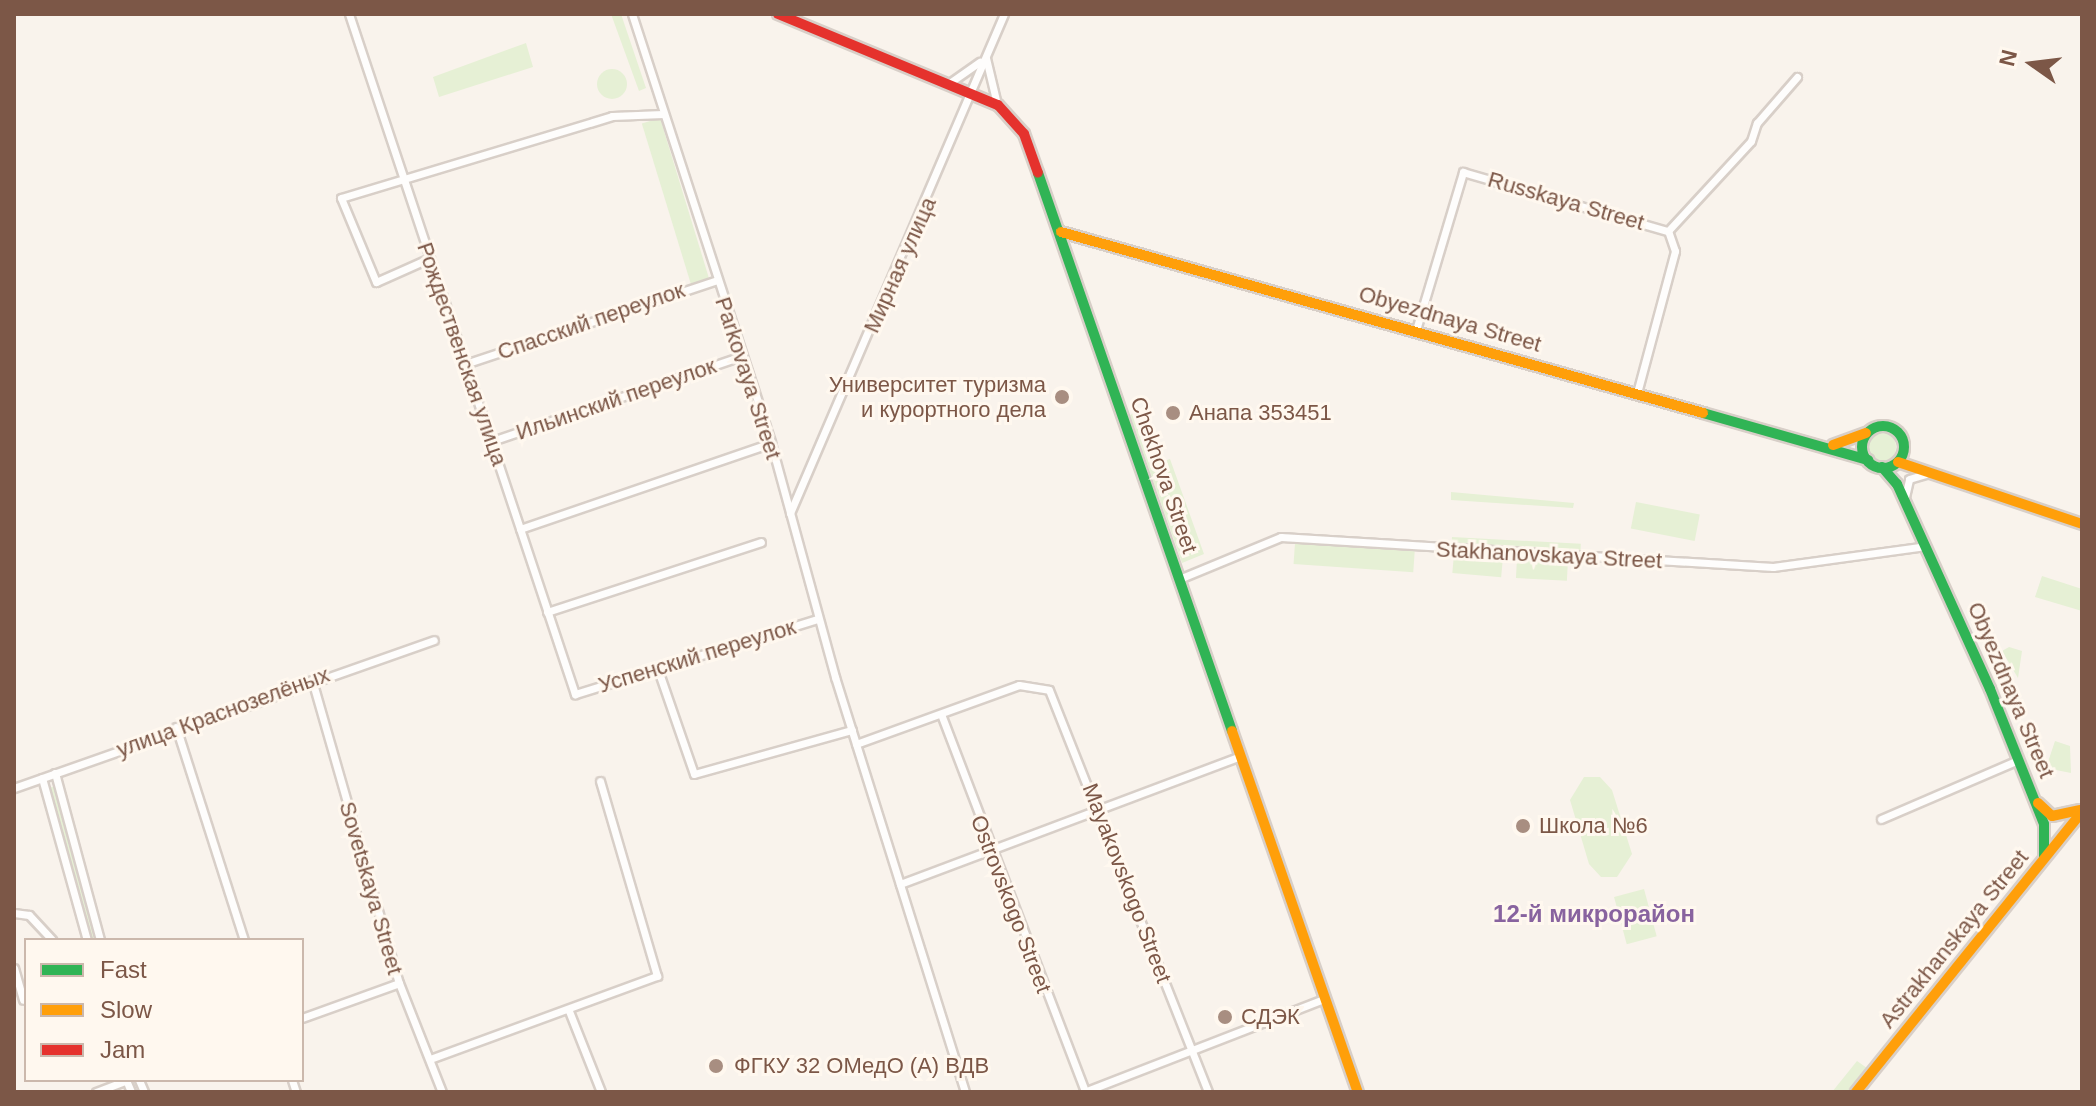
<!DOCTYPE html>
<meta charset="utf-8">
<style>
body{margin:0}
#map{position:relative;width:2096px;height:1106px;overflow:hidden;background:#f9f3ec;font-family:Helvetica,sans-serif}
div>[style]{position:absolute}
.green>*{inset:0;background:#e6f0d5;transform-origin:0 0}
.round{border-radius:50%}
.roads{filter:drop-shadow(2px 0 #d8cfc8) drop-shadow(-2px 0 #d8cfc8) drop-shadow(0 2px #d8cfc8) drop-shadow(0 -2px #d8cfc8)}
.street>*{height:7px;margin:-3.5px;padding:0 3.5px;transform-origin:3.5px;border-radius:3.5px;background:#fefdfc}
.fast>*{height:10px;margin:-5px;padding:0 5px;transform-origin:5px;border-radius:5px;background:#30b455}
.fast>.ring{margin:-5px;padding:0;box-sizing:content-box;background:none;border:10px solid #30b455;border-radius:50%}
.slow>*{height:10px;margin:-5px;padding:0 5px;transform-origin:5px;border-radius:5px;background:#ff9f0a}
.jam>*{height:10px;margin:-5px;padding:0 5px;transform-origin:5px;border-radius:5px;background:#e5322d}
.dots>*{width:22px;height:22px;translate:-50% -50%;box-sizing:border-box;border:4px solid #fff8ef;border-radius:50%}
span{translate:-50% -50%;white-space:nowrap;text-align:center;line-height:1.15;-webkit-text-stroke:6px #fff8ef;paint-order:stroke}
.street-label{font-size:22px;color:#7c5747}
.poi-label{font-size:22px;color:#7c5747}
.right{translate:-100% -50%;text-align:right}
.left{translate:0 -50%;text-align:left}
.neighbourhood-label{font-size:24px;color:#88639f;font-weight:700}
.frame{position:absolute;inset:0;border:16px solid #7c5747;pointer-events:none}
.legend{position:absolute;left:24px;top:938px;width:280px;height:144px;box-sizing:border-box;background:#fff8ef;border:2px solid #cbb8ac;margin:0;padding:10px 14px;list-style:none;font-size:24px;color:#7c5747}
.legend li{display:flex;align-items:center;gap:16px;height:40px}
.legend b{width:40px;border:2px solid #cbb8ac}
.north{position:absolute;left:1992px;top:24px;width:80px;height:80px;-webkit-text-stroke:6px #fff8ef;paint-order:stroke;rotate:284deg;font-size:22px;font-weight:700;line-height:32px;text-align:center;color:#7c5747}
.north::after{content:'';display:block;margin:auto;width:28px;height:36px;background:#7c5747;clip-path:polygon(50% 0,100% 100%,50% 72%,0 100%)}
</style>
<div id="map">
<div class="green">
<div style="clip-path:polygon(611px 14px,621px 14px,646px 88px,639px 91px)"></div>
<div style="clip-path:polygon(526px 43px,533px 67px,439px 97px,433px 77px)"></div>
<div class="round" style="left:597px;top:69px;width:30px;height:30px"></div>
<div style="left:660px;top:118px;width:168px;height:19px;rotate:73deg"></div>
<div style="clip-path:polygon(1137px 412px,1161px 462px,1170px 459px,1204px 554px,1182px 563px,1130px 415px)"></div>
<div class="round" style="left:1866px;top:432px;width:30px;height:30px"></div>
<div style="clip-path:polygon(1451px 492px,1574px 503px,1573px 508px,1451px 500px)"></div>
<div style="left:1636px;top:502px;width:65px;height:27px;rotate:11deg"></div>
<div style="left:1452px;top:537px;width:129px;height:10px;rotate:3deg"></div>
<div style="left:1295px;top:543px;width:120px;height:21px;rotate:4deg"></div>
<div style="left:1454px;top:554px;width:49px;height:19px;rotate:5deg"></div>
<div style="left:1517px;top:558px;width:51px;height:20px;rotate:3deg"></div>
<div style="clip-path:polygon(2042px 576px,2082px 589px,2082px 611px,2035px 597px)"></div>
<div style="clip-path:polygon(2009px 647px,2022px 651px,2018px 678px,2002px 651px)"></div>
<div style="clip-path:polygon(2023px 729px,2037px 734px,2044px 751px,2037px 761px)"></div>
<div style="clip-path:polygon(2055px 741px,2070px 746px,2071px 773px,2046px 768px)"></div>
<div style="clip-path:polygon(1584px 777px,1600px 777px,1612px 790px,1632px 854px,1617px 877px,1601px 877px,1589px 864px,1570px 800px)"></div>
<div style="left:56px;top:786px;width:160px;height:7px;rotate:75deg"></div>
<div style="left:1644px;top:889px;width:49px;height:31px;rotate:75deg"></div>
<div style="clip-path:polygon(1857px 1061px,1867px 1068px,1848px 1092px,1832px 1092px)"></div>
</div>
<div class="roads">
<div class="street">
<div style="left:349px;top:14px;width:717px;rotate:71.62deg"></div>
<div style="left:575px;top:694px;width:254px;rotate:-17.2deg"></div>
<div style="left:632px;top:14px;width:451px;rotate:72deg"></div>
<div style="left:771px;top:443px;width:243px;rotate:74.7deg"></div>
<div style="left:835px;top:677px;width:435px;rotate:72.6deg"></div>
<div style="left:986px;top:58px;width:47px;rotate:76.6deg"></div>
<div style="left:948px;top:84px;width:39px;rotate:-35deg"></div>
<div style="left:430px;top:258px;width:59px;rotate:156deg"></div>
<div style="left:376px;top:282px;width:91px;rotate:-112.6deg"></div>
<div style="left:341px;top:198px;width:283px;rotate:-16.8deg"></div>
<div style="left:612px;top:116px;width:51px;rotate:-2.2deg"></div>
<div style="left:1416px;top:330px;width:165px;rotate:-73.4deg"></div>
<div style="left:1463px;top:172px;width:213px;rotate:16.1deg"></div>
<div style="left:465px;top:364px;width:266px;rotate:-18.4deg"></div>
<div style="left:1637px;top:393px;width:147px;rotate:-75deg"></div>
<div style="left:1675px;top:251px;width:21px;rotate:-109deg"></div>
<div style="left:1668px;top:231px;width:122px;rotate:-47.3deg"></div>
<div style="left:1751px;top:141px;width:19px;rotate:-72deg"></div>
<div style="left:1757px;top:123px;width:61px;rotate:-49deg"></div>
<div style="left:492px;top:441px;width:263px;rotate:-18.8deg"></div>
<div style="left:1905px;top:497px;width:18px;rotate:-77deg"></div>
<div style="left:1909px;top:479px;width:17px;rotate:-17deg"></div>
<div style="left:790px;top:513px;width:543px;rotate:-66.79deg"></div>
<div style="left:520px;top:529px;width:265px;rotate:-18.9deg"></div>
<div style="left:1179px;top:579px;width:110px;rotate:-22.4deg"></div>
<div style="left:1281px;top:537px;width:493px;rotate:3.5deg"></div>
<div style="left:1773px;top:567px;width:154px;rotate:-7.8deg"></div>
<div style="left:547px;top:612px;width:225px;rotate:-18.1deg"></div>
<div style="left:657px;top:667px;width:113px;rotate:70.9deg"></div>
<div style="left:694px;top:774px;width:164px;rotate:-15.6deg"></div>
<div style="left:312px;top:680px;width:315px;rotate:74deg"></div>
<div style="left:399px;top:983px;width:117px;rotate:68.5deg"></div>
<div style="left:941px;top:714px;width:404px;rotate:69.1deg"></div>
<div style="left:176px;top:727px;width:224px;rotate:72.3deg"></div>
<div style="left:856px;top:744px;width:173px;rotate:-19.9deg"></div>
<div style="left:1019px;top:685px;width:30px;rotate:9deg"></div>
<div style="left:1049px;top:690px;width:432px;rotate:68.4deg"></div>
<div style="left:55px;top:773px;width:173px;rotate:74.9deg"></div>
<div style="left:42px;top:778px;width:168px;rotate:74.5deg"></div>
<div style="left:14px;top:788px;width:445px;rotate:-19.4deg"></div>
<div style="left:1881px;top:819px;width:149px;rotate:-23.3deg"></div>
<div style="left:900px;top:884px;width:364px;rotate:-20.6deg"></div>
<div style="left:14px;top:913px;width:15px;rotate:8deg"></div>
<div style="left:29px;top:915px;width:34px;rotate:47deg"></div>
<div style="left:14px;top:968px;width:33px;rotate:74deg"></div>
<div style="left:569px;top:1011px;width:87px;rotate:68.4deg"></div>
<div style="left:302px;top:1018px;width:103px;rotate:-19.8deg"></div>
<div style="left:430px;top:1059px;width:242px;rotate:-20.1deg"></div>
<div style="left:657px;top:976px;width:203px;rotate:-106.3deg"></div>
<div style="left:126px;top:1080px;width:13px;rotate:67deg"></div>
<div style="left:139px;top:1080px;width:13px;rotate:67deg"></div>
<div style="left:292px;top:1080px;width:13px;rotate:72deg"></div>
<div style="left:96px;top:1092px;width:33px;rotate:-21deg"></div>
<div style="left:1084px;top:1092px;width:257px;rotate:-21.2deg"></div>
</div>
<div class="fast">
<div style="left:1038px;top:173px;width:591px;rotate:70.83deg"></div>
<div style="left:1703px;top:413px;width:172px;rotate:15.9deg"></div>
<div class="ring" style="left:1862px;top:426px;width:32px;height:32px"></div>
<div style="left:1882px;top:467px;width:23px;rotate:49deg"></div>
<div style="left:1897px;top:484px;width:225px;rotate:65.6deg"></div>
<div style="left:1990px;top:689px;width:145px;rotate:68.2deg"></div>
<div style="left:2044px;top:824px;width:34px;rotate:90deg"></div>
</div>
<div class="slow">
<div style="left:1061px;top:232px;width:667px;rotate:15.74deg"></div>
<div style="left:1833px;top:445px;width:35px;rotate:-20deg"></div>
<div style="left:1898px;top:462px;width:194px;rotate:18.6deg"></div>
<div style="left:1232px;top:731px;width:382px;rotate:70.8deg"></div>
<div style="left:2038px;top:803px;width:19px;rotate:43deg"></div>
<div style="left:2052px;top:816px;width:29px;rotate:-12deg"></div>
<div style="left:1856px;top:1092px;width:360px;rotate:-51.1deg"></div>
</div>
<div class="jam">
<div style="left:778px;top:14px;width:238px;rotate:22.5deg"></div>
<div style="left:998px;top:105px;width:39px;rotate:48deg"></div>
<div style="left:1024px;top:134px;width:41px;rotate:70.3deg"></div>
</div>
</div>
<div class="dots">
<div style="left:1062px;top:397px;background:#a88e81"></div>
<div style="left:1173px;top:413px;background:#a88e81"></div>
<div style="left:1523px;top:826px;background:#a88e81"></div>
<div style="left:1225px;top:1017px;background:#a88e81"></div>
<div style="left:716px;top:1066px;background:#a88e81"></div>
</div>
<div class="street-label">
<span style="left:1566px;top:201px;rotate:16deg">Russkaya Street</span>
<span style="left:900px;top:265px;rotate:-66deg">Мирная улица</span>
<span style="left:1450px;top:319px;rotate:16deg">Obyezdnaya Street</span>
<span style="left:591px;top:321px;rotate:-19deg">Спасский переулок</span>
<span style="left:462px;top:354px;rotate:71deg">Рождественская улица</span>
<span style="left:748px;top:378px;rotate:72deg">Parkovaya Street</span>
<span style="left:616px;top:399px;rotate:-19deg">Ильинский переулок</span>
<span style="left:1164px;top:475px;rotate:71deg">Chekhova Street</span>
<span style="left:1549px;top:555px;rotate:3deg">Stakhanovskaya Street</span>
<span style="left:697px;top:656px;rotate:-17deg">Успенский переулок</span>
<span style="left:2011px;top:690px;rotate:67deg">Obyezdnaya Street</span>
<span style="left:223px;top:712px;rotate:-20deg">улица Краснозелёных</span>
<span style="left:1127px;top:883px;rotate:69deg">Mayakovskogo Street</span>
<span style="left:371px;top:888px;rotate:74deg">Sovetskaya Street</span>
<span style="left:1011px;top:904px;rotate:69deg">Ostrovskogo Street</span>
<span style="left:1954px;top:939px;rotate:-51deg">Astrakhanskaya Street</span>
</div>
<div class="poi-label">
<span class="right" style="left:1046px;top:397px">Университет туризма<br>и курортного дела</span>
<span class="left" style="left:1189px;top:413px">Анапа 353451</span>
<span class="left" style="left:1539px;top:826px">Школа №6</span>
<span class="left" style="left:1241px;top:1017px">СДЭК</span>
<span class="left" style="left:734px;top:1066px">ФГКУ 32 ОМедО (А) ВДВ</span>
</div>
<div class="neighbourhood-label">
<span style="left:1594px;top:914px">12-й микрорайон</span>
</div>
<div class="frame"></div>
<ul class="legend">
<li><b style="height:10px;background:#30b455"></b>Fast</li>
<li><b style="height:10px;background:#ff9f0a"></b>Slow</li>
<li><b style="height:10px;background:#e5322d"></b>Jam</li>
</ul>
<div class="north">N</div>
</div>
